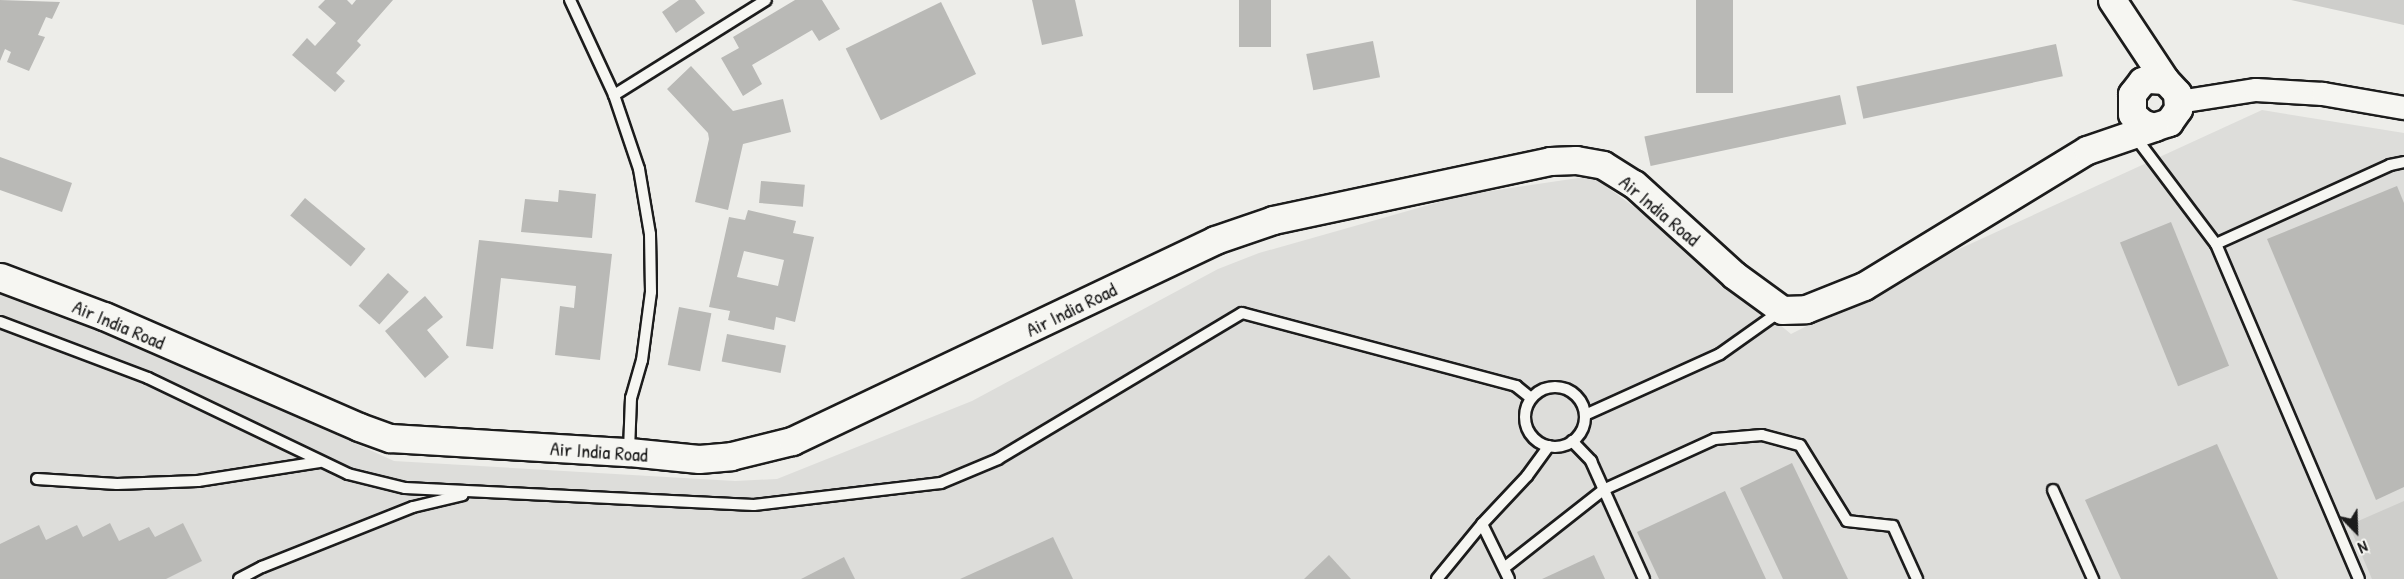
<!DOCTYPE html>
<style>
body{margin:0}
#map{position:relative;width:2404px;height:579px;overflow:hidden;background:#edede9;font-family:"Patrick Hand",sans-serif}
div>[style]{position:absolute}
.built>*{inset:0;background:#ddddda}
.green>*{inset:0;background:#cececb}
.building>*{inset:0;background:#b9b9b6;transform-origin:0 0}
.roads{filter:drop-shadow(2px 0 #1c1c1c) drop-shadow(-2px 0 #1c1c1c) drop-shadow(0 2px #1c1c1c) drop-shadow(0 -2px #1c1c1c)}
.service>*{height:10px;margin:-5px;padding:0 5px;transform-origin:5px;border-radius:5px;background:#f6f6f2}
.service>.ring{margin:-5px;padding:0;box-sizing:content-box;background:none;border:10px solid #f6f6f2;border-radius:50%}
.minor>*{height:22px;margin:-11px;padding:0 11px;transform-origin:11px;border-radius:11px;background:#f6f6f2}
.tertiary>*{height:27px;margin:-13.5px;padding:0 13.5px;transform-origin:13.5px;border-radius:13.5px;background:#f6f6f2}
span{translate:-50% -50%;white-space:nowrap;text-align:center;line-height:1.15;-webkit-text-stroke:5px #f6f6f2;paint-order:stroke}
.street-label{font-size:20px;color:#1c1c1c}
.north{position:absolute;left:2326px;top:501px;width:60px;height:60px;-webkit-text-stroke:4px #f6f6f2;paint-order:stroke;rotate:157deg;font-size:16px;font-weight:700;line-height:24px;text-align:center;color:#1c1c1c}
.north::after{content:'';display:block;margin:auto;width:21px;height:27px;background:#1c1c1c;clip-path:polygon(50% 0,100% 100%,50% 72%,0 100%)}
</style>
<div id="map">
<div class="built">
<div style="clip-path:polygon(2262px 110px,2404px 133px,2404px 579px,0 579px,0 291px,151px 351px,394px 461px,735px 481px,777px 479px,972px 401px,1218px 269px,1259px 253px,1464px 195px,1592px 176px,1652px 220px,1791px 334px,1957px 250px)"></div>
</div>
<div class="green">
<div style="clip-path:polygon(2291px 0,2404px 0,2404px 25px)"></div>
<div style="clip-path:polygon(2404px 501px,2404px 579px,2372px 579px,2349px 525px)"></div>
</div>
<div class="building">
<div style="clip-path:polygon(0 0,60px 2px,52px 19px,46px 17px,38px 35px,45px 37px,29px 71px,7px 62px,11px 52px,5px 49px,0 61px)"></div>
<div style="clip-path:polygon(325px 0,347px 0,352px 5px,356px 0,393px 0,357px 41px,361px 45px,336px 73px,345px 81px,335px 92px,292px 55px,307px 38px,315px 46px,336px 23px,318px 7px)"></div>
<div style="clip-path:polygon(679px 0,695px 0,705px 13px,676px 33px,662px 12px)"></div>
<div style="clip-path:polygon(795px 0,822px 0,840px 29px,819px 41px,812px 30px,752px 65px,762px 84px,743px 96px,721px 58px,739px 48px,733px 37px)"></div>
<div style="clip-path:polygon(1032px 0,1075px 0,1083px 36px,1042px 45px)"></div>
<div style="left:1239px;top:0;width:32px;height:47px"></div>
<div style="left:1696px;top:0;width:37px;height:93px"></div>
<div style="left:941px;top:2px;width:80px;height:106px;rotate:64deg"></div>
<div style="left:1373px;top:41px;width:37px;height:68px;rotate:79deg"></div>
<div style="left:2056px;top:44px;width:33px;height:204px;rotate:78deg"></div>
<div style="clip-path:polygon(691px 66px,733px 111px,783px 99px,791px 132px,743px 144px,728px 210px,695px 202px,709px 139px,708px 133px,667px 89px)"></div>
<div style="left:1840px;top:95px;width:30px;height:200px;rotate:78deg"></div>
<div style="clip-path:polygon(0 157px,72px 183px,62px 212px,0 190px)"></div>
<div style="left:761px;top:181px;width:44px;height:22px;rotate:5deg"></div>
<div style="clip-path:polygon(2397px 186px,2404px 203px,2404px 487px,2376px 500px,2267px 239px)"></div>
<div style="clip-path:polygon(559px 190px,596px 194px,592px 238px,521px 232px,525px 199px,558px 202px)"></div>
<div style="left:305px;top:198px;width:79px;height:23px;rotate:40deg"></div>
<div style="clip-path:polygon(evenodd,748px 210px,796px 221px,793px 233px,814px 237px,795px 322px,776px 317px,774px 330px,728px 320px,730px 311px,709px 307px,729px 217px,745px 220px,748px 210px,744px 251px,784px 260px,778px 286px,737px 277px,744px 251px)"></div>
<div style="left:2171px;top:222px;width:155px;height:55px;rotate:68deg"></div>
<div style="clip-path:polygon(479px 240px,612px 254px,600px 360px,555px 355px,560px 306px,574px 308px,576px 286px,501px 278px,493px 349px,466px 346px)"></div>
<div style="left:388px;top:273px;width:28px;height:44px;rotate:42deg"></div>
<div style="clip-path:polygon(425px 296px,443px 317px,427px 330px,449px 357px,425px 378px,385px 331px)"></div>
<div style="left:679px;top:307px;width:33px;height:59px;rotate:11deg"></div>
<div style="left:727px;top:334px;width:60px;height:28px;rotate:11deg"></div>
<div style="clip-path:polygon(2217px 444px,2278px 579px,2121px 579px,2085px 500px)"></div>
<div style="clip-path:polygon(1792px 463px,1848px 579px,1783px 579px,1740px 488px)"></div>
<div style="clip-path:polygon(1725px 491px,1766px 579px,1659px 579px,1637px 532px)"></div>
<div style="clip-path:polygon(110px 523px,119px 541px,149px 527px,155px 537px,183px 523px,202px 561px,166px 579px,0 579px,0 544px,39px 525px,46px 540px,77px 525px,83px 537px)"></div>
<div style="clip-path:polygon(1053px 537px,1073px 579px,960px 579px)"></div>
<div style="clip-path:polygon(1329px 555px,1351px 579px,1304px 579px)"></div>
<div style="clip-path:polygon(1594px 555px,1605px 579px,1542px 579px)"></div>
<div style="clip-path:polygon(844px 557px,855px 579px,801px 579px)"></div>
</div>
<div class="roads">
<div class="service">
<div style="left:570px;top:0;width:105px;rotate:65.1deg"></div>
<div style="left:614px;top:95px;width:78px;rotate:71.3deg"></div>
<div style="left:639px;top:169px;width:66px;rotate:80.4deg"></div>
<div style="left:650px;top:234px;width:58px;rotate:89deg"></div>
<div style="left:651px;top:292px;width:69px;rotate:97.5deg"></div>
<div style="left:642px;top:360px;width:40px;rotate:106deg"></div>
<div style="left:631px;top:398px;width:53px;rotate:92.2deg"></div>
<div style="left:614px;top:95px;width:179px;rotate:-32deg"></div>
<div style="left:2133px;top:134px;width:138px;rotate:53deg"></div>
<div style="left:2216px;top:244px;width:364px;rotate:66.9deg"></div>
<div style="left:2216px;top:244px;width:191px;rotate:-24.4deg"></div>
<div style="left:2390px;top:165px;width:14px;rotate:-12deg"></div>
<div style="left:0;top:322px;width:158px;rotate:20.7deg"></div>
<div style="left:148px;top:378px;width:222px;rotate:25.6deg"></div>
<div style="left:348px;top:474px;width:59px;rotate:13.8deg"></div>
<div style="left:405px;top:488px;width:349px;rotate:2.8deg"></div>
<div style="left:754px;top:505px;width:188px;rotate:-6.7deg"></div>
<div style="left:941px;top:483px;width:62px;rotate:-22.8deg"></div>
<div style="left:998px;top:459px;width:284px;rotate:-30.9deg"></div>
<div style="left:1242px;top:313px;width:284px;rotate:14.9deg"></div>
<div style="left:1516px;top:386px;width:19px;rotate:39deg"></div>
<div class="ring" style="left:1525px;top:387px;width:50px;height:50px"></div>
<div style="left:1585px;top:415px;width:148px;rotate:-24.3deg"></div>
<div style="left:1720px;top:354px;width:76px;rotate:-35.4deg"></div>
<div style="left:1572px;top:441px;width:28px;rotate:46deg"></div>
<div style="left:1591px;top:461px;width:129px;rotate:65.8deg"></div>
<div style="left:37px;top:479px;width:80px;rotate:3.6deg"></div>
<div style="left:117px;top:484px;width:81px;rotate:-2.1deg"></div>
<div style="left:198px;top:481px;width:123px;rotate:-8.9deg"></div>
<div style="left:2053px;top:490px;width:98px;rotate:65.8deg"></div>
<div style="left:1482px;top:524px;width:61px;rotate:63.9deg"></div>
<div style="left:1504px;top:568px;width:126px;rotate:-38.2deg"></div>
<div style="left:1603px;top:490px;width:123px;rotate:-24.5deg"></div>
<div style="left:1715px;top:439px;width:47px;rotate:-4.9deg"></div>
<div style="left:1762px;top:435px;width:39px;rotate:15deg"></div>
<div style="left:1800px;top:445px;width:89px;rotate:58.3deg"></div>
<div style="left:1847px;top:521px;width:46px;rotate:6.2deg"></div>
<div style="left:1893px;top:526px;width:58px;rotate:65.6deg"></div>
<div style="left:239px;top:579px;width:26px;rotate:-28deg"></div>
<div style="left:262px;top:567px;width:162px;rotate:-21.7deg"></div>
<div style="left:413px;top:507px;width:51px;rotate:-13.5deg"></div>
<div style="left:1437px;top:579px;width:71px;rotate:-50.7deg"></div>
<div style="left:1482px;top:524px;width:66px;rotate:-46.8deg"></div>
<div style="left:1527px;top:476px;width:37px;rotate:-54deg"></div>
</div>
<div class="minor">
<div style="left:2179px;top:102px;width:78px;rotate:-8.9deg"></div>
<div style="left:2256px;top:90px;width:67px;rotate:3.4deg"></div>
<div style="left:2323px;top:94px;width:82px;rotate:9.8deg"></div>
</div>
<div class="tertiary">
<div style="left:2112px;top:0;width:96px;rotate:56.5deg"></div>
<div style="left:2165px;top:80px;width:18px;rotate:47deg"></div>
<div style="left:2177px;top:93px;width:16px;rotate:86deg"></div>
<div style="left:2178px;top:109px;width:16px;rotate:125deg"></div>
<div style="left:2169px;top:122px;width:16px;rotate:162deg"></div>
<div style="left:2154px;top:127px;width:13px;rotate:-162deg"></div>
<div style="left:2142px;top:123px;width:13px;rotate:-138deg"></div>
<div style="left:2132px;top:114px;width:20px;rotate:-90deg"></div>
<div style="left:2132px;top:94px;width:16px;rotate:-52deg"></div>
<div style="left:2142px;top:81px;width:7px;rotate:-16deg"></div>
<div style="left:2149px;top:79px;width:16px;rotate:4deg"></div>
<div style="left:0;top:277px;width:111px;rotate:20.6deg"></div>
<div style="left:104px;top:316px;width:278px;rotate:23.5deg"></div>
<div style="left:359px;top:427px;width:33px;rotate:20deg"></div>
<div style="left:390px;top:438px;width:239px;rotate:3.4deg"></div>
<div style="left:629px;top:452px;width:70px;rotate:5.7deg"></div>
<div style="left:699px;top:459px;width:32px;rotate:-5deg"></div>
<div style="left:731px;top:456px;width:63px;rotate:-13.8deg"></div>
<div style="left:792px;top:441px;width:468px;rotate:-25.4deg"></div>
<div style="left:1215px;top:240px;width:61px;rotate:-19deg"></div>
<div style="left:1273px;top:220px;width:283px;rotate:-12deg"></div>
<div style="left:1550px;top:161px;width:26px;rotate:-2deg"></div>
<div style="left:1576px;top:160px;width:27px;rotate:10deg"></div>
<div style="left:1603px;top:165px;width:36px;rotate:32deg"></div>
<div style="left:1634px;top:184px;width:135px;rotate:42.3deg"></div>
<div style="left:1734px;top:275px;width:59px;rotate:36.1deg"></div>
<div style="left:1782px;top:310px;width:24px;rotate:-2deg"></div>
<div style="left:1806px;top:309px;width:62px;rotate:-21.6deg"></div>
<div style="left:1864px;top:286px;width:261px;rotate:-31.4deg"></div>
<div style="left:2087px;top:150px;width:71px;rotate:-18.9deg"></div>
</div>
</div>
<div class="street-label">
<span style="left:1660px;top:210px;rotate:40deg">Air India Road</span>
<span style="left:1071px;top:309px;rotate:-26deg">Air India Road</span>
<span style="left:119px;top:324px;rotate:23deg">Air India Road</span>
<span style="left:599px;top:451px;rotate:4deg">Air India Road</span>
</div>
<div class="north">N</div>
</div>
